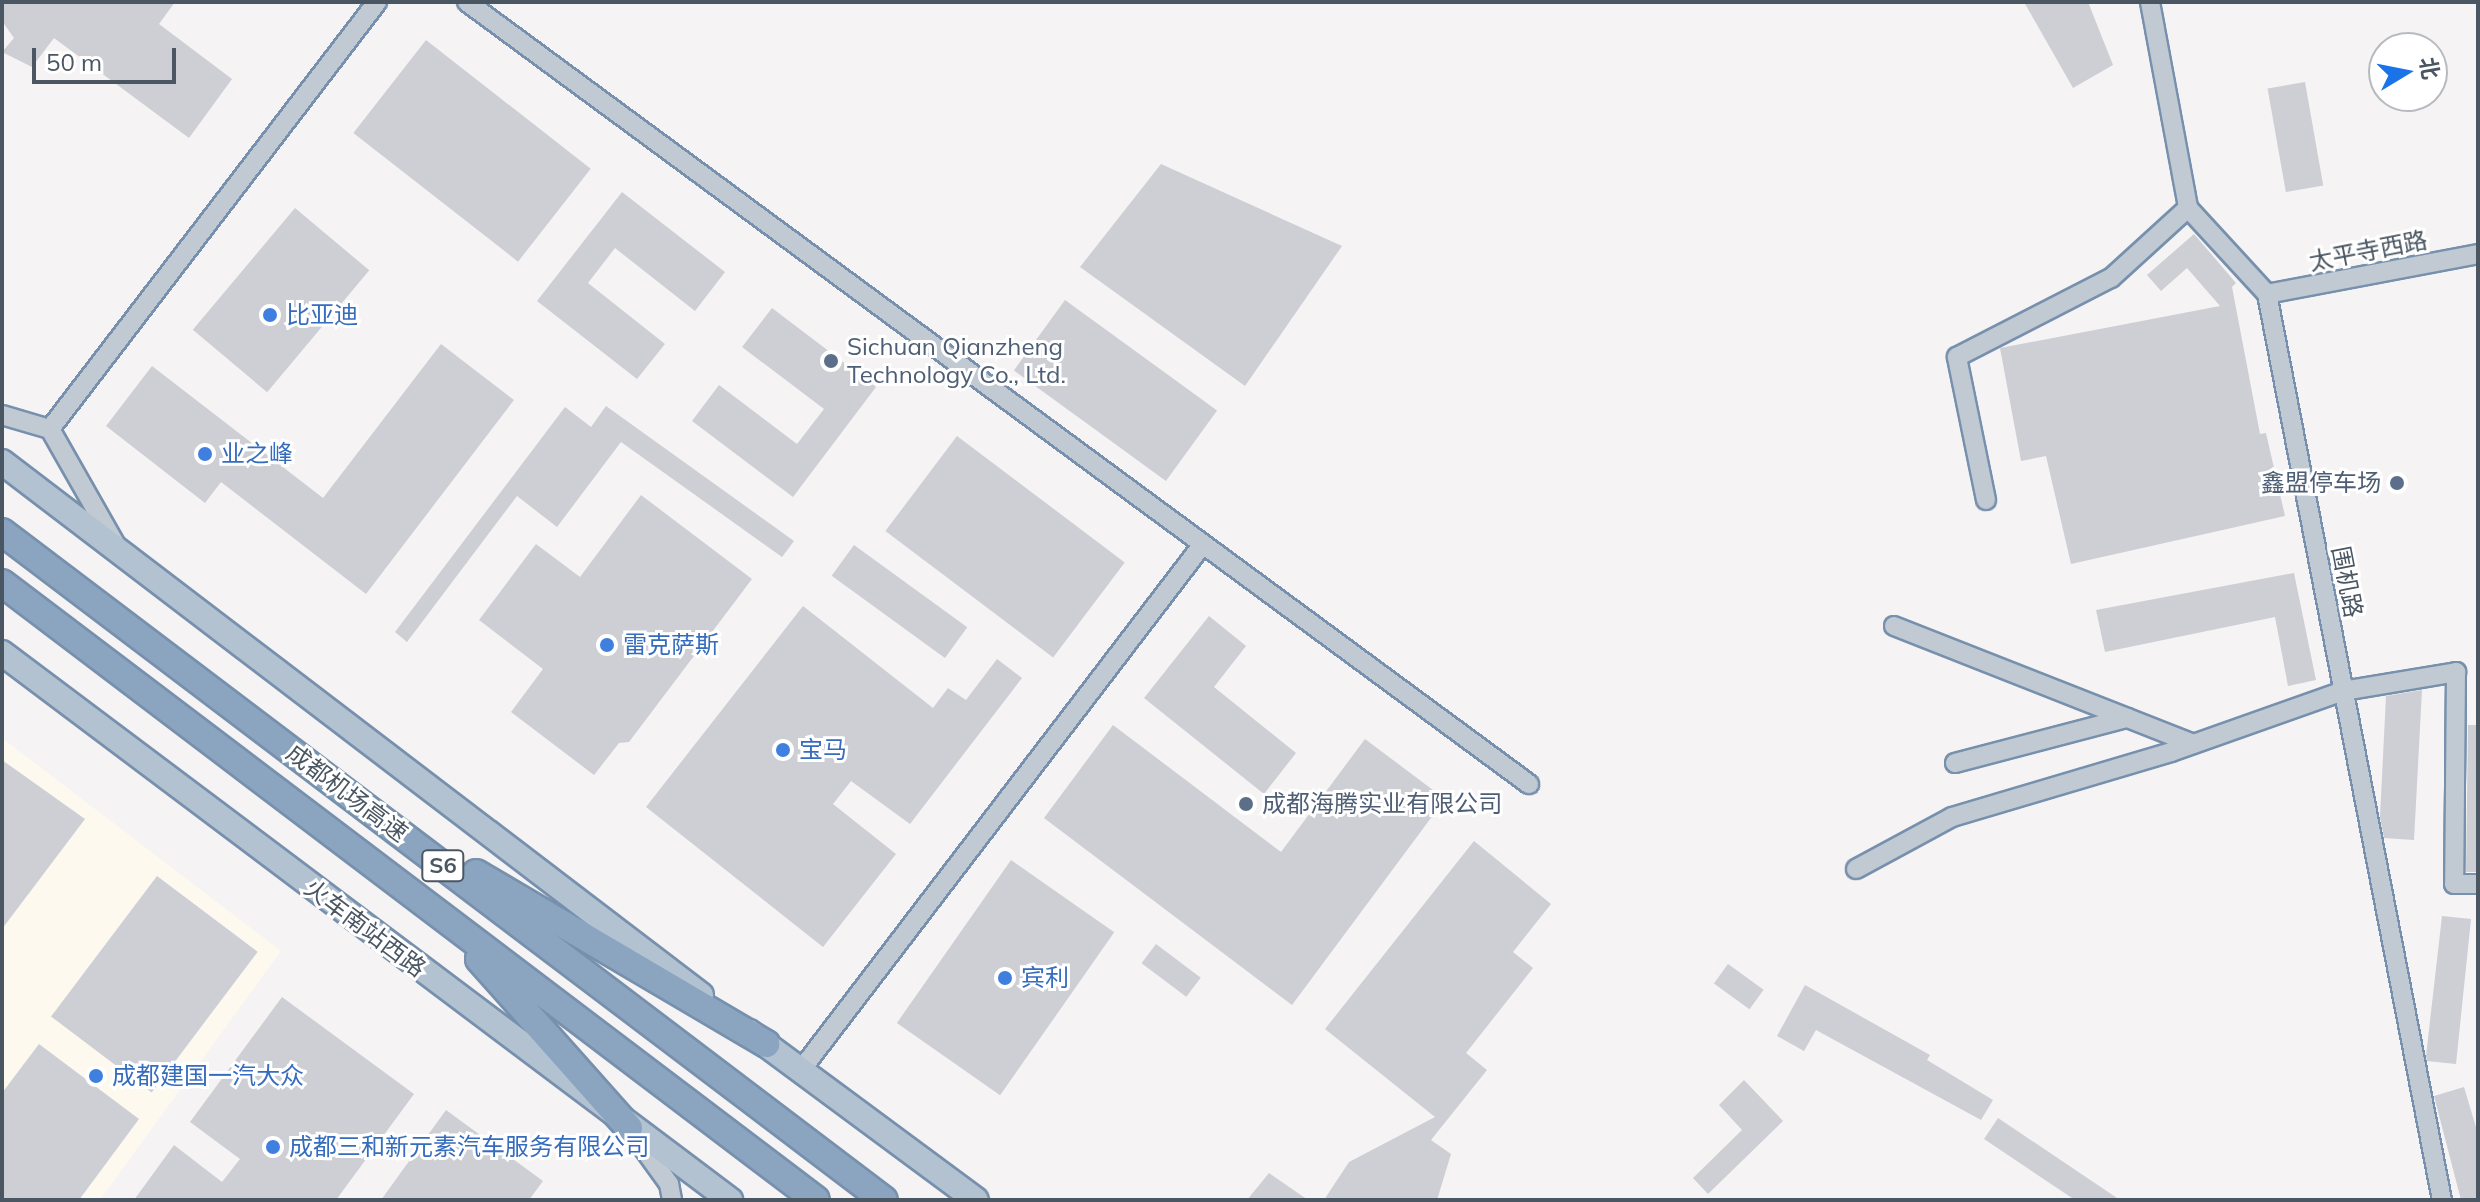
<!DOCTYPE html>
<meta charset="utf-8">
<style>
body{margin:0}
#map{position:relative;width:2480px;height:1202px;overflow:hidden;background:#f5f3f3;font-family:Mulish,"Noto Sans SC",sans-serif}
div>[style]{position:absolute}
.commercial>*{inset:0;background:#fdf9ef}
.building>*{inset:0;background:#cdcfd5;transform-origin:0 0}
.roads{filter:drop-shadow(2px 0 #7690ad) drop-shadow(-2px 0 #7690ad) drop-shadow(0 2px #7690ad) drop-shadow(0 -2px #7690ad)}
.minor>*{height:18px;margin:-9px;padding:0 9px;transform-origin:9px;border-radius:9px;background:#c1cad2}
.major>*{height:24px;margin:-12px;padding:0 12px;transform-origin:12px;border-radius:12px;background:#b3c2d1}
.highway>*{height:26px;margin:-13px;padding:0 13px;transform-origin:13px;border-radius:13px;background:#8ba5c1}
.dots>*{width:22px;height:22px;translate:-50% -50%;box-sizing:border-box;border:4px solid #fff;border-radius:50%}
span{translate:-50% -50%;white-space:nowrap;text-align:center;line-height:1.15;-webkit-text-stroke:6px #fff;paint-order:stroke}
.shield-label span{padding:2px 6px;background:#fff;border:2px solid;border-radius:6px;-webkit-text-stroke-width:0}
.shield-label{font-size:22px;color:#4a5661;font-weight:700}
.street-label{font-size:24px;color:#4a5661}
.shop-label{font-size:24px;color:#366cbe}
.left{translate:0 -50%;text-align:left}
.service-label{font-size:24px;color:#4e5e75}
.right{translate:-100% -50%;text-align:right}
.frame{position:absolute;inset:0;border:4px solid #4a5661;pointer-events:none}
.north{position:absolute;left:2368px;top:32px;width:80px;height:80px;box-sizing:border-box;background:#fff;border:2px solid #b7bbc0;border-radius:50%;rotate:80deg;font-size:22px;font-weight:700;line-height:32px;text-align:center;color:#4a5661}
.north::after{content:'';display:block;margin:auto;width:28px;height:36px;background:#1a73e8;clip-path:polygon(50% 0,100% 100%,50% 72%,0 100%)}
.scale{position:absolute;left:32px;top:48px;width:144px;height:36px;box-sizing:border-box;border:4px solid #4a5661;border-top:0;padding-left:10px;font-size:24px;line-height:28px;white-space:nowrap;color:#4a5661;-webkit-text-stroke:6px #fff;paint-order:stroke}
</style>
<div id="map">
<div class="commercial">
<div style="clip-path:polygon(2px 738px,281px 951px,100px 1200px,2px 1200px)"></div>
</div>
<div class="building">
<div style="clip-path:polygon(2px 2px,175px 2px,159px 24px,232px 79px,189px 138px,54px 38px,32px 67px,2px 52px,14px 38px,2px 21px)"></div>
<div style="clip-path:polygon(2024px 2px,2088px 2px,2113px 65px,2073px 88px)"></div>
<div style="left:426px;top:40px;width:209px;height:118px;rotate:38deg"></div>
<div style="left:2305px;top:82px;width:105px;height:38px;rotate:80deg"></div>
<div style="clip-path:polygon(1161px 164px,1342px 246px,1245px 386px,1080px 267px)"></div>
<div style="clip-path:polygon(622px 192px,725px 272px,695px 311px,615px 248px,588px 283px,665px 344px,637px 379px,537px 301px)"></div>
<div style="left:295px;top:208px;width:97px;height:159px;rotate:40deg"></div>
<div style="clip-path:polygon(2194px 234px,2236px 283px,2232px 287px,2260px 434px,2266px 433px,2285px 516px,2071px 564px,2046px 456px,2021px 461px,2000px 348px,2220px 306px,2187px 268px,2161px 291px,2147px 275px)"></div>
<div style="left:1065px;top:300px;width:188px;height:87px;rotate:36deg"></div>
<div style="clip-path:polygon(772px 308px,876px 387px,793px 497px,692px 421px,719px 385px,797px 444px,824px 409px,742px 347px)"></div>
<div style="clip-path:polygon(441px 344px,514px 400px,366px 594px,221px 482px,205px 503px,106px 426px,152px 366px,323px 498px)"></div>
<div style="clip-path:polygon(606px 406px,794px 541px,782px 557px,621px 442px,557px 527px,517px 496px,407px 642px,395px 632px,565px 407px,591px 427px)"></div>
<div style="left:957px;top:436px;width:210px;height:119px;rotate:37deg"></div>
<div style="clip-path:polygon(641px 495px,752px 579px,629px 742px,619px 743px,594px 775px,511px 712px,543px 669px,479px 620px,536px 544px,580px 577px)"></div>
<div style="left:854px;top:545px;width:140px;height:38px;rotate:36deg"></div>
<div style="clip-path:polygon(2294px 573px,2316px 680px,2288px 686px,2275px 617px,2105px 652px,2096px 610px)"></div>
<div style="clip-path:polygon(803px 606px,933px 708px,948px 688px,966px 700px,997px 659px,1022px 678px,910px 824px,851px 781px,833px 804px,896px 854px,823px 947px,646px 807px)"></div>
<div style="clip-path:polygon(1209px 616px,1246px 646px,1214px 687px,1296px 753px,1264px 794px,1144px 698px)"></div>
<div style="clip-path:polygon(2422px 690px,2414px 840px,2384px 838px,2380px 817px,2386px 696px)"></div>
<div style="clip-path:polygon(1113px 725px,1281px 852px,1365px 739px,1445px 799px,1292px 1005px,1044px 818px)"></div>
<div style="clip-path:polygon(2468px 725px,2478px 725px,2478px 872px,2466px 872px)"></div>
<div style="clip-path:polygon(2px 760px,85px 819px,2px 929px)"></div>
<div style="clip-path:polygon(1474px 841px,1551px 904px,1513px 952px,1533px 968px,1466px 1053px,1487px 1070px,1431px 1140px,1451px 1154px,1437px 1200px,1324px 1200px,1349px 1162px,1435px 1117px,1325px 1029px)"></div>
<div style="left:1011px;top:860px;width:126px;height:199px;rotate:35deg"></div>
<div style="left:157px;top:876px;width:126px;height:176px;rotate:37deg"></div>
<div style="clip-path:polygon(2442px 916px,2471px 919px,2456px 1064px,2427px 1061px,2426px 1056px)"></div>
<div style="left:1156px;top:944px;width:56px;height:24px;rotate:37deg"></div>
<div style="left:1728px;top:964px;width:44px;height:24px;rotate:36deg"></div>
<div style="clip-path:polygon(1805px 985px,1930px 1055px,1927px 1060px,1993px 1100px,1981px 1120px,1816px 1030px,1804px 1051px,1777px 1036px)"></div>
<div style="clip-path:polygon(282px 997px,414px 1094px,336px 1200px,134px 1200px,174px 1145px,222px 1182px,240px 1159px,190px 1122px)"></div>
<div style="clip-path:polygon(39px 1044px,139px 1119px,79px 1200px,2px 1200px,2px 1093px)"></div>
<div style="clip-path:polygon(1744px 1080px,1783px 1121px,1708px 1194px,1693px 1178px,1742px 1130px,1719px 1105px)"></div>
<div style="clip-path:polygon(2464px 1087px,2478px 1134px,2478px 1200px,2461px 1200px,2434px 1096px)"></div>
<div style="clip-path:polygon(446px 1110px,543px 1181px,529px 1200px,381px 1200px)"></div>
<div style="clip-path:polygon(1998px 1118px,2120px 1200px,2075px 1200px,1984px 1139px)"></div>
<div style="clip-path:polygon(1269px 1173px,1308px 1200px,1247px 1200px)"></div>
</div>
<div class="roads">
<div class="minor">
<div style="left:467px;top:2px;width:1319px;rotate:36.37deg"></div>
<div style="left:2150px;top:2px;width:209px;rotate:79.5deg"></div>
<div style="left:2188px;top:208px;width:117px;rotate:47.4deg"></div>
<div style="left:2267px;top:294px;width:923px;rotate:79.07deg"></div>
<div style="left:2267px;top:294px;width:215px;rotate:-10.7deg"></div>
<div style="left:2px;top:415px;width:50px;rotate:16.3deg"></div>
<div style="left:50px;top:429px;width:133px;rotate:60.4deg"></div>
<div style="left:50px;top:429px;width:538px;rotate:-52.55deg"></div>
<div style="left:1986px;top:500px;width:146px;rotate:-101.5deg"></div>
<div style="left:1957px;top:357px;width:173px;rotate:-27.2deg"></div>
<div style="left:2111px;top:278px;width:104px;rotate:-42.3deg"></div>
<div style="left:1894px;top:626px;width:321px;rotate:21.5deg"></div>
<div style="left:1955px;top:763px;width:178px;rotate:-14.7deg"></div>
<div style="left:1856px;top:869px;width:109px;rotate:-28.4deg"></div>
<div style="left:1952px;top:817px;width:228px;rotate:-16.5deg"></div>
<div style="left:2171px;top:752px;width:182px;rotate:-19.5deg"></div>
<div style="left:2343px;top:691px;width:115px;rotate:-9.5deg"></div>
<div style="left:2456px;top:672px;width:212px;rotate:90.5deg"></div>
<div style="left:2454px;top:884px;width:24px"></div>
<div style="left:801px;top:1070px;width:662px;rotate:-52.61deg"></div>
<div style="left:633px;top:1134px;width:62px;rotate:54.2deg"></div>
<div style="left:669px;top:1184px;width:16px;rotate:79deg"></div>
</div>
<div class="major">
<div style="left:2px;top:462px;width:879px;rotate:37.33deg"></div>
<div style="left:2px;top:653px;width:911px;rotate:36.92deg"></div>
<div style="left:749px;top:1032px;width:282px;rotate:36.5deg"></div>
</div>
<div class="highway">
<div style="left:2px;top:532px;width:1106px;rotate:37.14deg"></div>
<div style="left:2px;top:583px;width:1021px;rotate:37.16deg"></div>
<div style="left:476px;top:873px;width:337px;rotate:30.5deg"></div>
<div style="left:479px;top:959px;width:226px;rotate:48.4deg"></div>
</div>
</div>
<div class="dots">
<div style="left:270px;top:315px;background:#3f7fe0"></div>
<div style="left:831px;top:361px;background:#5c6f8a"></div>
<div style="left:205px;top:454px;background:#3f7fe0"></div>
<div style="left:2397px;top:483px;background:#5c6f8a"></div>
<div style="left:607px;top:645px;background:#3f7fe0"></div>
<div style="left:783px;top:750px;background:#3f7fe0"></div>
<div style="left:1246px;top:804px;background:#5c6f8a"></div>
<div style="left:1005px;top:978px;background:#3f7fe0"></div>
<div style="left:96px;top:1076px;background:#3f7fe0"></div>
<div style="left:273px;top:1147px;background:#3f7fe0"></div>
</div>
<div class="shield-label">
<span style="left:443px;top:866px">S6</span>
</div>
<div class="street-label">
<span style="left:2368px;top:251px;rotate:-11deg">太平寺西路</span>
<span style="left:2347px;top:582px;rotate:79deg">围机路</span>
<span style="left:347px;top:793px;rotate:37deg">成都机场高速</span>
<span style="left:365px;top:928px;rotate:37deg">火车南站西路</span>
</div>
<div class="shop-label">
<span class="left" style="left:286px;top:315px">比亚迪</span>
<span class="left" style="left:221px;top:454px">业之峰</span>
<span class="left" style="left:623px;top:645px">雷克萨斯</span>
<span class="left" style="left:799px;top:750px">宝马</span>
<span class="left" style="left:1021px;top:978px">宾利</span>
<span class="left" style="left:112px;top:1076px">成都建国一汽大众</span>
<span class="left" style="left:289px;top:1147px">成都三和新元素汽车服务有限公司</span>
</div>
<div class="service-label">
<span class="left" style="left:847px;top:361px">Sichuan Qianzheng<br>Technology Co., Ltd.</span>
<span class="right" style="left:2381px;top:483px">鑫盟停车场</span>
<span class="left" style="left:1262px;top:804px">成都海腾实业有限公司</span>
</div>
<div class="frame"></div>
<div class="north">北</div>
<div class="scale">50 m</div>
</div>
